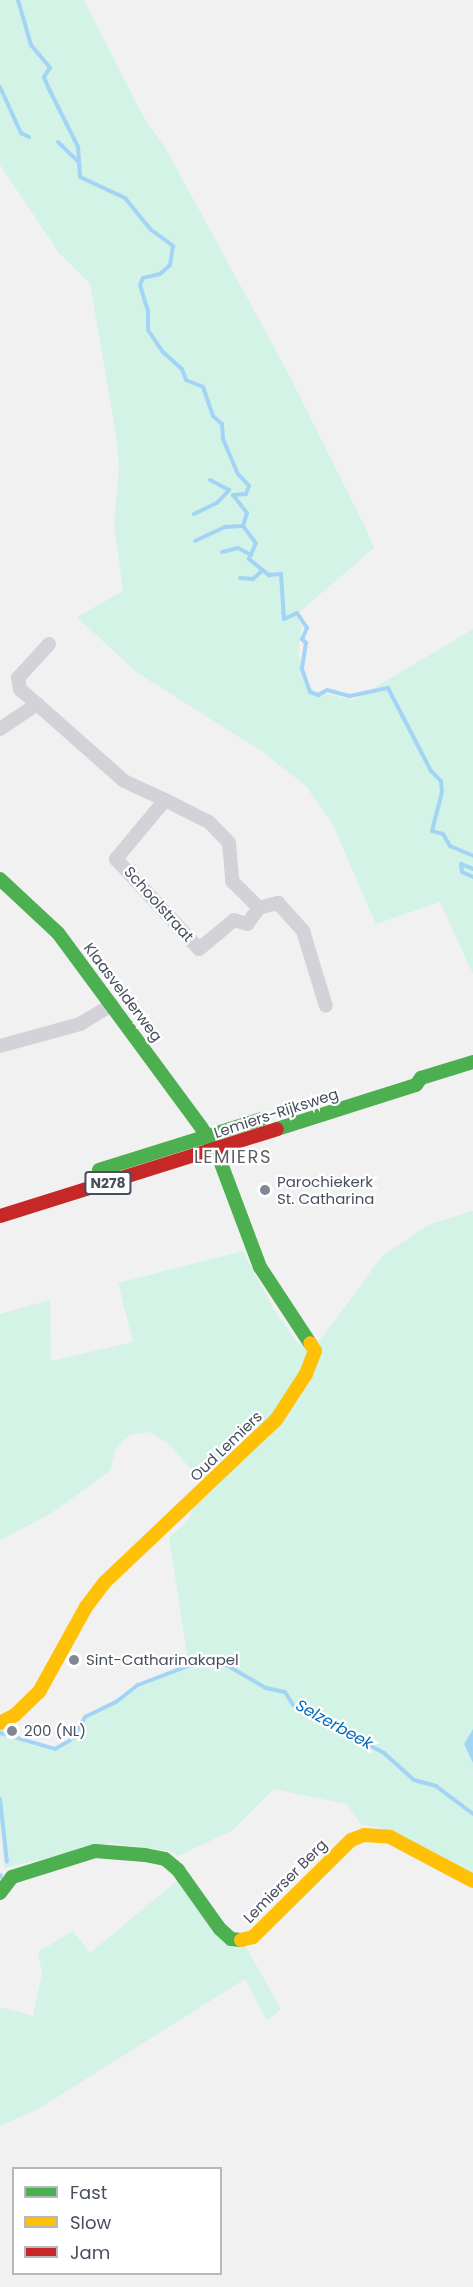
<!DOCTYPE html>
<style>
body{margin:0}
#map{position:relative;width:473px;height:2287px;overflow:hidden;background:#f2f1f1;font-family:Poppins,sans-serif}
div>[style]{position:absolute}
.green>*{inset:0;background:#d3f3e6}
.water>*{inset:0;background:#a4d4f5}
.stream>*{height:4px;margin:-2px;padding:0 2px;transform-origin:2px;border-radius:2px;background:#a4d4f5}
.street>*{height:14px;margin:-7px;padding:0 7px;transform-origin:7px;border-radius:7px;background:#d2d3d8}
.fast>*{height:14px;margin:-7px;padding:0 7px;transform-origin:7px;border-radius:7px;background:#4caf50}
.slow>*{height:14px;margin:-7px;padding:0 7px;transform-origin:7px;border-radius:7px;background:#ffc107}
.jam>*{height:14px;margin:-7px;padding:0 7px;transform-origin:7px;border-radius:7px;background:#c62828}
.dots>*{width:16px;height:16px;translate:-50% -50%;box-sizing:border-box;border:3px solid #fff;border-radius:50%}
span{translate:-50% -50%;white-space:nowrap;text-align:center;line-height:1.15;-webkit-text-stroke:4.5px #fff;paint-order:stroke}
.shield-label span{padding:2px 4px;background:#fff;border:2px solid;border-radius:4px;-webkit-text-stroke-width:0}
.shield-label{font-size:14px;color:#464e60;font-weight:700}
.street-label{font-size:15px;color:#464e60}
.poi-label{font-size:15px;color:#464e60}
.left{translate:0 -50%;text-align:left}
.water-label{font-size:16px;color:#006db9;font-style:italic}
.quarter-label{font-size:18px;color:#5c5e66;letter-spacing:1.5px}
.legend{position:absolute;left:12px;top:2167px;width:210px;height:108px;box-sizing:border-box;background:#fff;border:2px solid #b5b8bf;margin:0;padding:8px 10px;list-style:none;font-size:18px;color:#464e60}
.legend li{display:flex;align-items:center;gap:12px;height:30px}
.legend b{width:30px;border:2px solid #b5b8bf}
</style>
<div id="map">
<div class="green">
<div style="clip-path:polygon(0 0,84px 0,143px 116px,166px 149px,286px 369px,367px 531px,374px 548px,296px 615px,302px 626px,298px 653px,306px 683px,316px 692px,354px 700px,473px 629px,473px 974px,440px 902px,376px 924px,332px 823px,305px 785px,258px 749px,136px 672px,77px 617px,123px 591px,114px 525px,119px 466px,116px 435px,90px 284px,59px 253px,0 165px)"></div>
<div style="clip-path:polygon(473px 1211px,473px 1729px,464px 1744px,473px 1763px,473px 1875px,378px 1827px,362px 1825px,346px 1804px,274px 1789px,233px 1830px,178px 1856px,170px 1851px,110px 1843px,4px 1868px,0 1826px,0 1726px,28px 1744px,54px 1751px,64px 1747px,81px 1723px,113px 1701px,167px 1673px,189px 1667px,169px 1538px,189px 1519px,202px 1482px,170px 1445px,151px 1432px,130px 1435px,116px 1448px,110px 1471px,50px 1514px,0 1540px,0 1314px,50px 1300px,51px 1361px,133px 1342px,118px 1283px,243px 1251px,273px 1308px,299px 1345px,321px 1339px,382px 1256px,430px 1224px)"></div>
<div style="clip-path:polygon(178px 1880px,246px 1947px,281px 2009px,267px 2021px,245px 1979px,40px 2108px,0 2126px,0 2007px,33px 2016px,42px 1973px,38px 1952px,73px 1931px,90px 1953px)"></div>
</div>
<div class="water">
<div style="clip-path:polygon(473px 1729px,473px 1763px,464px 1744px)"></div>
</div>
<div class="stream">
<div style="left:18px;top:0;width:47px;rotate:73.9deg"></div>
<div style="left:31px;top:45px;width:30px;rotate:50deg"></div>
<div style="left:50px;top:68px;width:11px;rotate:124deg"></div>
<div style="left:44px;top:77px;width:11px;rotate:68deg"></div>
<div style="left:48px;top:87px;width:67px;rotate:63.4deg"></div>
<div style="left:78px;top:147px;width:30px;rotate:86deg"></div>
<div style="left:80px;top:177px;width:50px;rotate:25deg"></div>
<div style="left:125px;top:198px;width:40px;rotate:51deg"></div>
<div style="left:150px;top:229px;width:29px;rotate:36deg"></div>
<div style="left:173px;top:246px;width:19px;rotate:99deg"></div>
<div style="left:170px;top:265px;width:13px;rotate:138deg"></div>
<div style="left:160px;top:274px;width:17px;rotate:167deg"></div>
<div style="left:143px;top:278px;width:8px;rotate:113deg"></div>
<div style="left:140px;top:285px;width:27px;rotate:73deg"></div>
<div style="left:148px;top:311px;width:19px;rotate:90deg"></div>
<div style="left:148px;top:330px;width:27px;rotate:56deg"></div>
<div style="left:163px;top:352px;width:25px;rotate:42deg"></div>
<div style="left:182px;top:369px;width:12px;rotate:70deg"></div>
<div style="left:186px;top:380px;width:18px;rotate:22deg"></div>
<div style="left:203px;top:387px;width:31px;rotate:71deg"></div>
<div style="left:213px;top:416px;width:12px;rotate:42deg"></div>
<div style="left:222px;top:424px;width:15px;rotate:86deg"></div>
<div style="left:223px;top:439px;width:38px;rotate:67deg"></div>
<div style="left:238px;top:474px;width:16px;rotate:47deg"></div>
<div style="left:249px;top:486px;width:9px;rotate:111deg"></div>
<div style="left:246px;top:494px;width:13px;rotate:176deg"></div>
<div style="left:233px;top:495px;width:23px;rotate:52deg"></div>
<div style="left:247px;top:513px;width:14px;rotate:107deg"></div>
<div style="left:243px;top:526px;width:21px;rotate:53deg"></div>
<div style="left:256px;top:543px;width:17px;rotate:114deg"></div>
<div style="left:249px;top:559px;width:26px;rotate:39deg"></div>
<div style="left:269px;top:575px;width:12px;rotate:-5deg"></div>
<div style="left:281px;top:574px;width:45px;rotate:86.2deg"></div>
<div style="left:284px;top:619px;width:14px;rotate:-25deg"></div>
<div style="left:297px;top:613px;width:18px;rotate:56deg"></div>
<div style="left:307px;top:628px;width:12px;rotate:114deg"></div>
<div style="left:302px;top:639px;width:6px;rotate:45deg"></div>
<div style="left:306px;top:643px;width:26px;rotate:99deg"></div>
<div style="left:302px;top:669px;width:24px;rotate:71deg"></div>
<div style="left:310px;top:692px;width:9px;rotate:21deg"></div>
<div style="left:318px;top:695px;width:10px;rotate:-29deg"></div>
<div style="left:327px;top:690px;width:24px;rotate:15deg"></div>
<div style="left:350px;top:696px;width:39px;rotate:-12deg"></div>
<div style="left:388px;top:688px;width:93px;rotate:62.6deg"></div>
<div style="left:431px;top:771px;width:14px;rotate:45deg"></div>
<div style="left:441px;top:781px;width:11px;rotate:85deg"></div>
<div style="left:442px;top:792px;width:40px;rotate:104.4deg"></div>
<div style="left:432px;top:831px;width:11px;rotate:15deg"></div>
<div style="left:443px;top:834px;width:14px;rotate:60deg"></div>
<div style="left:450px;top:846px;width:25px;rotate:23deg"></div>
<div style="left:0;top:87px;width:51px;rotate:65.5deg"></div>
<div style="left:21px;top:133px;width:9px;rotate:27deg"></div>
<div style="left:58px;top:142px;width:29px;rotate:44deg"></div>
<div style="left:210px;top:480px;width:21px;rotate:28deg"></div>
<div style="left:194px;top:514px;width:25px;rotate:-26deg"></div>
<div style="left:217px;top:503px;width:18px;rotate:-47deg"></div>
<div style="left:195px;top:541px;width:33px;rotate:-25deg"></div>
<div style="left:225px;top:527px;width:18px;rotate:-3deg"></div>
<div style="left:222px;top:552px;width:16px;rotate:-14deg"></div>
<div style="left:238px;top:548px;width:15px;rotate:28deg"></div>
<div style="left:240px;top:578px;width:13px;rotate:4deg"></div>
<div style="left:253px;top:579px;width:13px;rotate:-42deg"></div>
<div style="left:473px;top:869px;width:13px;rotate:-157deg"></div>
<div style="left:461px;top:864px;width:8px;rotate:83deg"></div>
<div style="left:462px;top:872px;width:12px;rotate:24deg"></div>
<div style="left:0;top:1733px;width:57px;rotate:16.2deg"></div>
<div style="left:55px;top:1749px;width:20px;rotate:-30deg"></div>
<div style="left:72px;top:1739px;width:26px;rotate:-59deg"></div>
<div style="left:85px;top:1717px;width:34px;rotate:-26deg"></div>
<div style="left:116px;top:1702px;width:28px;rotate:-38deg"></div>
<div style="left:138px;top:1685px;width:62px;rotate:-20.8deg"></div>
<div style="left:196px;top:1663px;width:27px"></div>
<div style="left:223px;top:1663px;width:50px;rotate:30.2deg"></div>
<div style="left:266px;top:1688px;width:19px;rotate:12deg"></div>
<div style="left:285px;top:1692px;width:15px;rotate:58deg"></div>
<div style="left:293px;top:1705px;width:103px;rotate:27.8deg"></div>
<div style="left:384px;top:1753px;width:40px;rotate:42deg"></div>
<div style="left:414px;top:1780px;width:23px;rotate:15deg"></div>
<div style="left:436px;top:1786px;width:46px;rotate:37.1deg"></div>
<div style="left:0;top:1799px;width:63px;rotate:83.7deg"></div>
<div style="left:0;top:1877px;width:2px;rotate:-63deg"></div>
</div>
<div class="street">
<div style="left:37px;top:704px;width:116px;rotate:41.5deg"></div>
<div style="left:124px;top:781px;width:45px;rotate:24.9deg"></div>
<div style="left:165px;top:800px;width:77px;rotate:129.7deg"></div>
<div style="left:116px;top:859px;width:122px;rotate:47.3deg"></div>
<div style="left:199px;top:949px;width:45px;rotate:-39.6deg"></div>
<div style="left:234px;top:920px;width:14px;rotate:17deg"></div>
<div style="left:247px;top:924px;width:20px;rotate:-53deg"></div>
<div style="left:259px;top:908px;width:20px;rotate:-15deg"></div>
<div style="left:278px;top:903px;width:38px;rotate:48deg"></div>
<div style="left:303px;top:931px;width:78px;rotate:73deg"></div>
<div style="left:0;top:729px;width:45px;rotate:-34deg"></div>
<div style="left:37px;top:704px;width:23px;rotate:-139deg"></div>
<div style="left:20px;top:689px;width:11px;rotate:-100deg"></div>
<div style="left:18px;top:678px;width:46px;rotate:-47.6deg"></div>
<div style="left:165px;top:800px;width:49px;rotate:26.6deg"></div>
<div style="left:209px;top:822px;width:29px;rotate:46deg"></div>
<div style="left:229px;top:843px;width:38px;rotate:85deg"></div>
<div style="left:232px;top:881px;width:38px;rotate:45deg"></div>
<div style="left:0;top:1046px;width:83px;rotate:-15.4deg"></div>
<div style="left:80px;top:1024px;width:37px;rotate:-31deg"></div>
</div>
<div class="fast">
<div style="left:0;top:879px;width:79px;rotate:43deg"></div>
<div style="left:58px;top:933px;width:241px;rotate:53.6deg"></div>
<div style="left:201px;top:1127px;width:27px;rotate:57deg"></div>
<div style="left:216px;top:1150px;width:125px;rotate:69.4deg"></div>
<div style="left:260px;top:1267px;width:91px;rotate:56.7deg"></div>
<div style="left:277px;top:1129px;width:146px;rotate:-17.6deg"></div>
<div style="left:416px;top:1085px;width:9px;rotate:-54deg"></div>
<div style="left:421px;top:1078px;width:54px;rotate:-17.1deg"></div>
<div style="left:99px;top:1170px;width:171px;rotate:-17.4deg"></div>
<div style="left:0;top:1893px;width:20px;rotate:-53deg"></div>
<div style="left:12px;top:1877px;width:87px;rotate:-17.4deg"></div>
<div style="left:95px;top:1851px;width:50px;rotate:4.6deg"></div>
<div style="left:145px;top:1855px;width:20px;rotate:11deg"></div>
<div style="left:165px;top:1859px;width:17px;rotate:40deg"></div>
<div style="left:178px;top:1870px;width:72px;rotate:54.6deg"></div>
<div style="left:220px;top:1929px;width:15px;rotate:42deg"></div>
<div style="left:231px;top:1939px;width:10px;rotate:6deg"></div>
</div>
<div class="slow">
<div style="left:0;top:1723px;width:17px;rotate:-28deg"></div>
<div style="left:15px;top:1715px;width:33px;rotate:-44deg"></div>
<div style="left:39px;top:1692px;width:97px;rotate:-61.1deg"></div>
<div style="left:86px;top:1607px;width:31px;rotate:-53deg"></div>
<div style="left:105px;top:1582px;width:236px;rotate:-43.5deg"></div>
<div style="left:276px;top:1420px;width:55px;rotate:-56.9deg"></div>
<div style="left:306px;top:1374px;width:25px;rotate:-69deg"></div>
<div style="left:315px;top:1351px;width:9px;rotate:-122deg"></div>
<div style="left:241px;top:1940px;width:12px;rotate:-14deg"></div>
<div style="left:253px;top:1937px;width:138px;rotate:-44.7deg"></div>
<div style="left:351px;top:1840px;width:14px;rotate:-21deg"></div>
<div style="left:364px;top:1835px;width:26px;rotate:4deg"></div>
<div style="left:390px;top:1837px;width:94px;rotate:27.9deg"></div>
</div>
<div class="jam">
<div style="left:0;top:1216px;width:290px;rotate:-17.4deg"></div>
</div>
<div class="dots">
<div style="left:265px;top:1190px;background:#828793"></div>
<div style="left:74px;top:1660px;background:#828793"></div>
<div style="left:12px;top:1731px;background:#828793"></div>
</div>
<div class="shield-label">
<span style="left:108px;top:1183px">N278</span>
</div>
<div class="street-label">
<span style="left:159px;top:904px;rotate:48deg">Schoolstraat</span>
<span style="left:123px;top:992px;rotate:53deg">Klaasvelderweg</span>
<span style="left:276px;top:1113px;rotate:-18deg">Lemiers-Rijksweg</span>
<span style="left:226px;top:1446px;rotate:-44deg">Oud Lemiers</span>
<span style="left:285px;top:1881px;rotate:-45deg">Lemierser Berg</span>
</div>
<div class="poi-label">
<span class="left" style="left:277px;top:1190px">Parochiekerk<br>St. Catharina</span>
<span class="left" style="left:86px;top:1660px">Sint-Catharinakapel</span>
<span class="left" style="left:24px;top:1731px">200 (NL)</span>
</div>
<div class="water-label">
<span style="left:334px;top:1725px;rotate:29deg">Selzerbeek</span>
</div>
<div class="quarter-label">
<span style="left:233px;top:1157px">LEMIERS</span>
</div>
<ul class="legend">
<li><b style="height:8px;background:#4caf50"></b>Fast</li>
<li><b style="height:8px;background:#ffc107"></b>Slow</li>
<li><b style="height:8px;background:#c62828"></b>Jam</li>
</ul>
</div>
